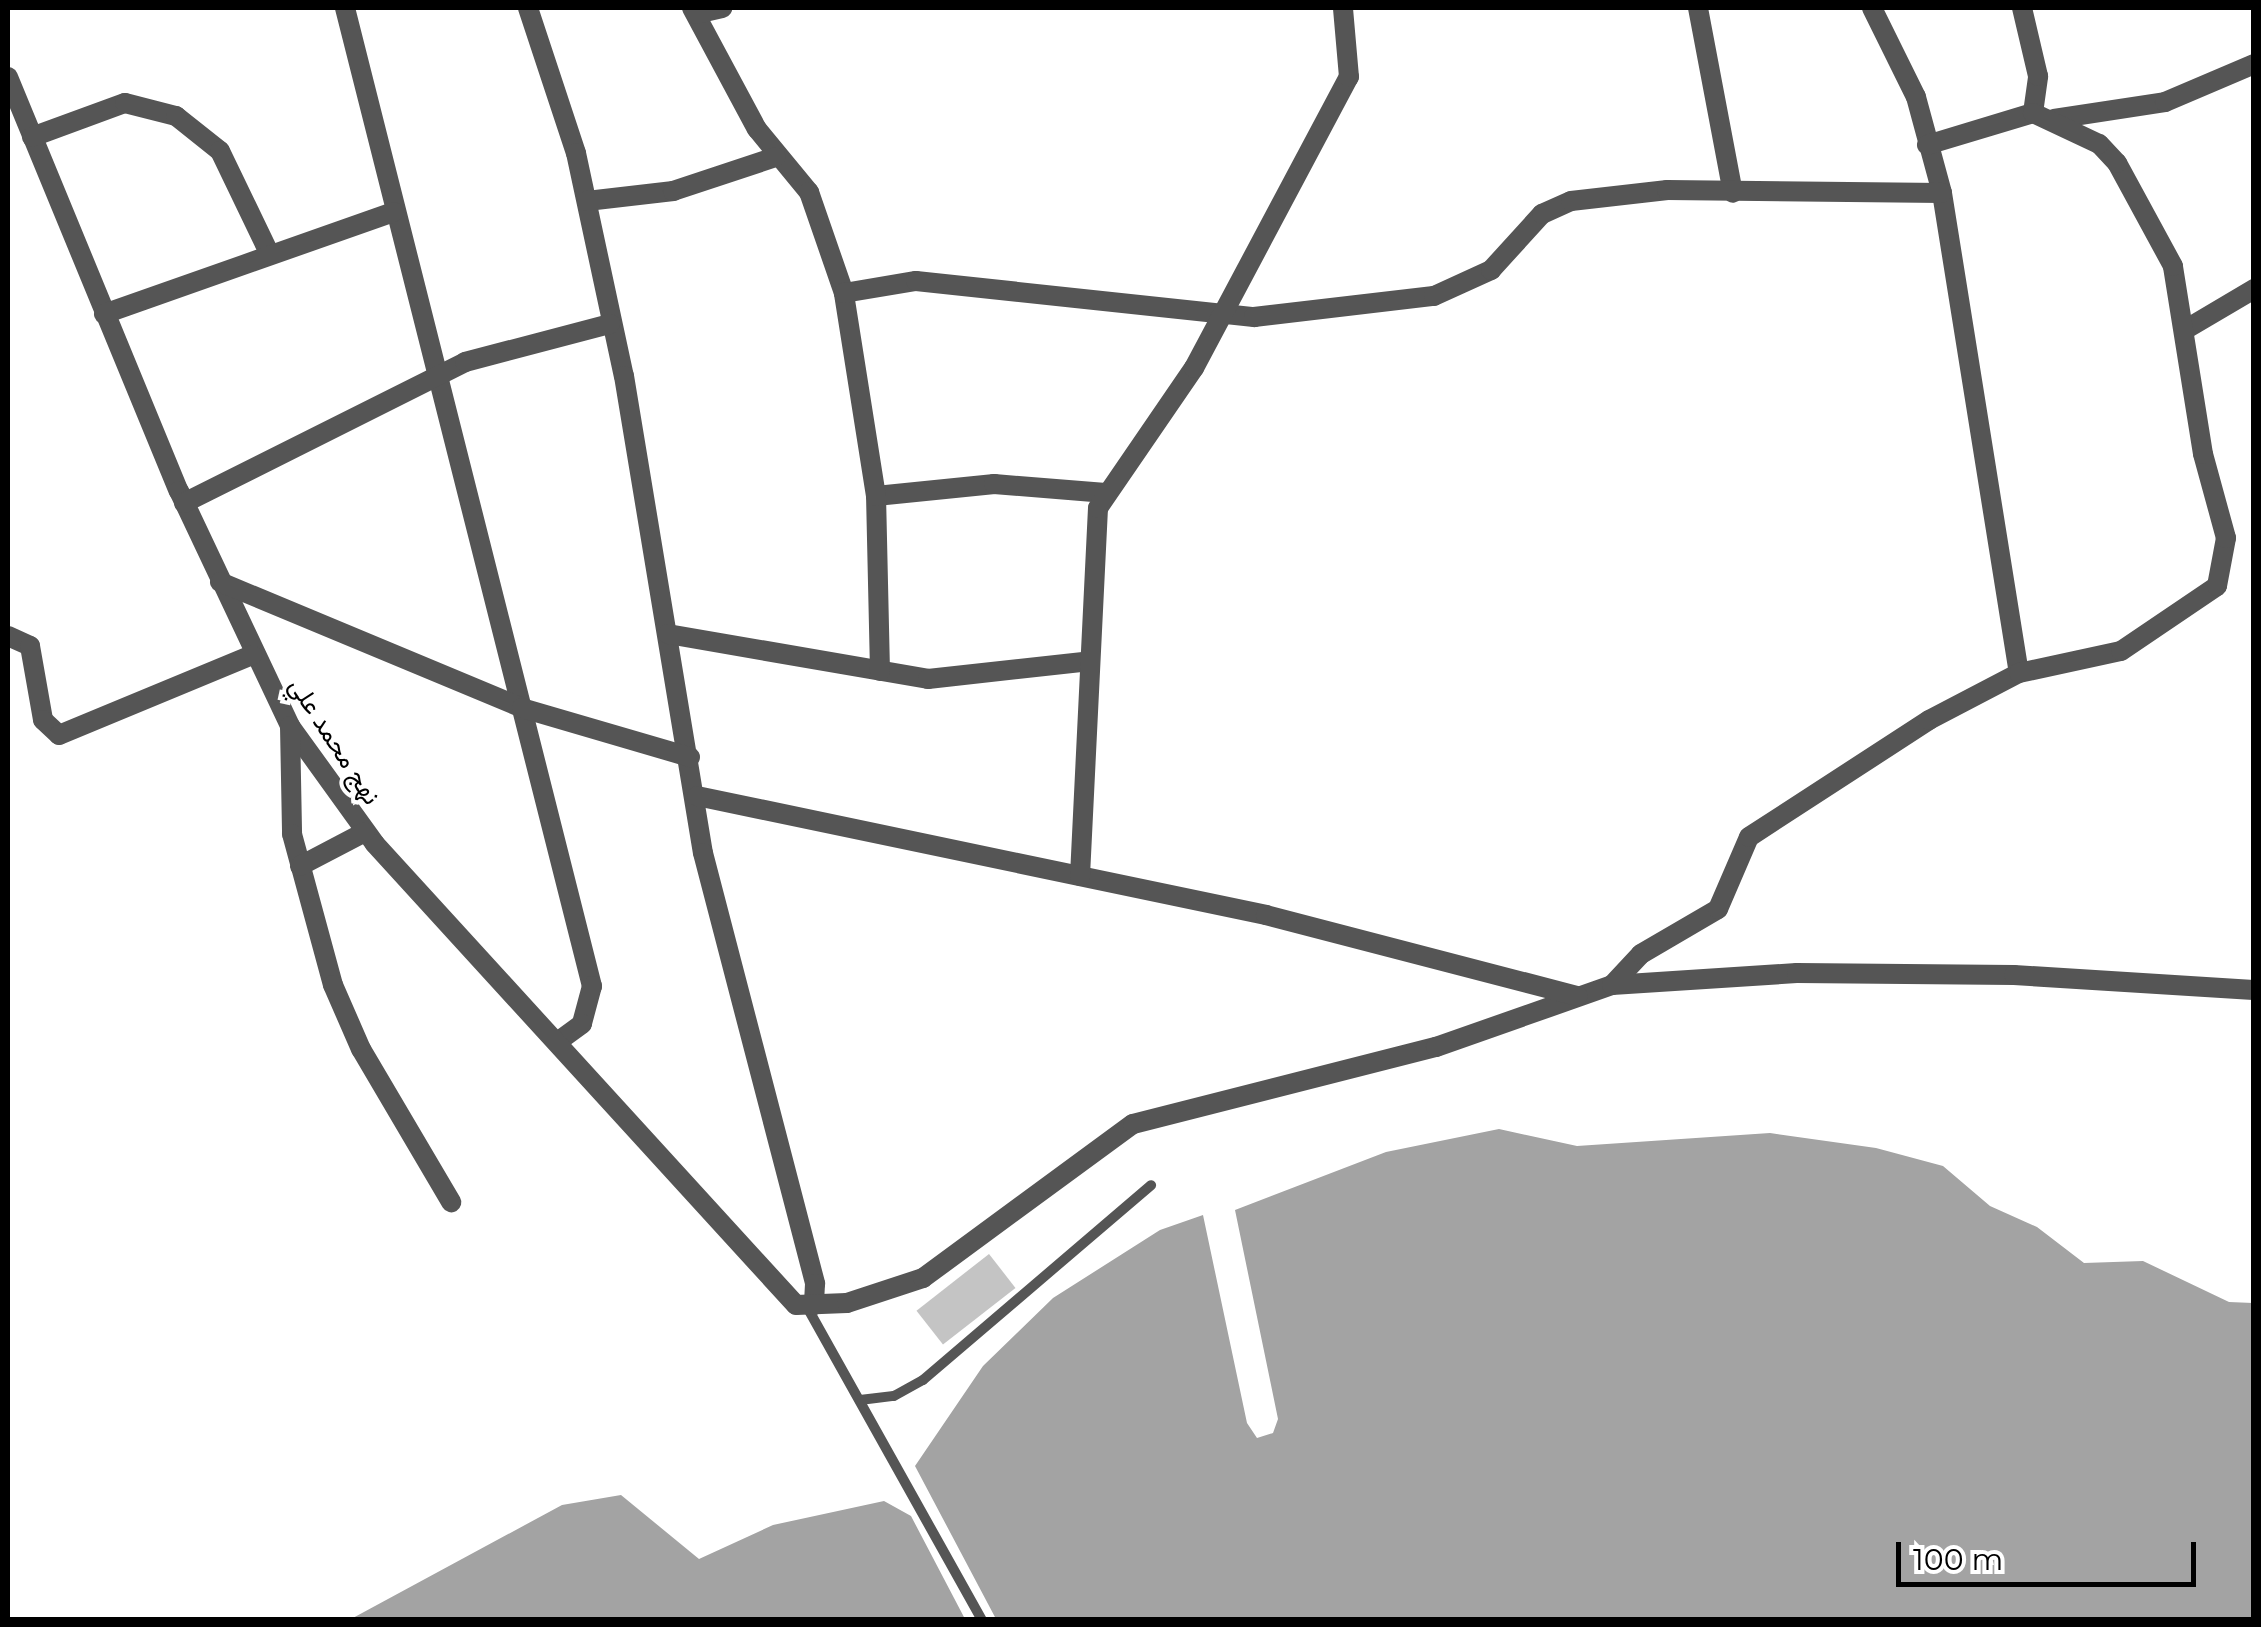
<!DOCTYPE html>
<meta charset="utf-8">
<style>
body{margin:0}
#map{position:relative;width:2261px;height:1627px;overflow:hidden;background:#fff;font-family:Montserrat,Vazirmatn,sans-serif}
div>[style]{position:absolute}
.water>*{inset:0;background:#a3a3a3}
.building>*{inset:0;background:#c4c4c4;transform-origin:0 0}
.lane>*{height:10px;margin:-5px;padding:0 5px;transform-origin:5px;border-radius:5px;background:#555}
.street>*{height:20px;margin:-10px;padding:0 10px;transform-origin:10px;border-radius:10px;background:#555}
span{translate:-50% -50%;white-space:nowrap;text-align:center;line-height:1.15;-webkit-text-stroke:8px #fff;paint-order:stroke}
.street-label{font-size:25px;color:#000}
.frame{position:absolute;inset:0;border:10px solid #000;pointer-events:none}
.scale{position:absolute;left:1896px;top:1542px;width:300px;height:45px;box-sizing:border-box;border:5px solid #000;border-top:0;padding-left:12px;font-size:30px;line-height:35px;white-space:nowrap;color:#000;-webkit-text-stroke:8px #fff;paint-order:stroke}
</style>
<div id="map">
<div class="water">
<div style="clip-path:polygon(1499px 1129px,1577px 1146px,1770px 1133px,1876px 1148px,1943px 1166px,1990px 1206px,2037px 1227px,2084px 1263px,2143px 1261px,2229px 1302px,2253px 1303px,2253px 1619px,996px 1619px,915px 1466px,983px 1366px,1053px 1298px,1160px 1230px,1203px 1215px,1247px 1423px,1257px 1438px,1273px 1433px,1278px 1419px,1235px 1210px,1386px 1152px)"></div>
<div style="clip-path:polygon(621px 1495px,699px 1559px,773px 1525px,884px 1501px,911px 1516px,965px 1619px,351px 1619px,562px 1505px)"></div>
</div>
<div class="building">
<div style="left:989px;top:1254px;width:43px;height:92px;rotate:52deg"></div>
</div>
<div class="lane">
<div style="left:807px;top:1307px;width:359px;rotate:60.8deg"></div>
<div style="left:860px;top:1400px;width:34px;rotate:-7deg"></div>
<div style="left:894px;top:1396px;width:33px;rotate:-29deg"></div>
<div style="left:923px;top:1380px;width:300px;rotate:-40.5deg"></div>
</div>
<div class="street">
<div style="left:345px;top:8px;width:1009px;rotate:75.83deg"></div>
<div style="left:592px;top:986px;width:39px;rotate:105deg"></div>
<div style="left:582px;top:1024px;width:31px;rotate:144deg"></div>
<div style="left:528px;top:8px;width:153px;rotate:71.7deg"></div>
<div style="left:576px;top:153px;width:228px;rotate:77.9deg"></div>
<div style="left:624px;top:376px;width:483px;rotate:80.6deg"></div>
<div style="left:703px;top:853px;width:445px;rotate:75.4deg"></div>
<div style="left:815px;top:1284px;width:21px;rotate:93deg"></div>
<div style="left:692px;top:8px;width:137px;rotate:61.8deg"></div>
<div style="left:757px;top:129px;width:82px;rotate:50.5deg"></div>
<div style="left:809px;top:192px;width:107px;rotate:70.9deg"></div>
<div style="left:1698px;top:8px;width:188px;rotate:79.3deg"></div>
<div style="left:1872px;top:8px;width:99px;rotate:63.7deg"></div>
<div style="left:1916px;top:97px;width:99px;rotate:74.8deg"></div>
<div style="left:1942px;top:193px;width:486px;rotate:80.9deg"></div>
<div style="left:696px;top:14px;width:27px;rotate:-13deg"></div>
<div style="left:8px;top:77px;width:448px;rotate:67.6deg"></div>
<div style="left:179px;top:491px;width:260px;rotate:64.7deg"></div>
<div style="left:290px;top:726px;width:145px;rotate:54.2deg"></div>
<div style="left:375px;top:844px;width:624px;rotate:47.6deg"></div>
<div style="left:796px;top:1305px;width:51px;rotate:-2.2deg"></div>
<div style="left:847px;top:1303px;width:80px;rotate:-18.2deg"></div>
<div style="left:923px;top:1278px;width:260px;rotate:-36.3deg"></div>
<div style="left:1133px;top:1124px;width:313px;rotate:-14.3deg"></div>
<div style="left:1436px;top:1047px;width:187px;rotate:-19.4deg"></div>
<div style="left:1612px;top:985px;width:185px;rotate:-3.7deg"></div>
<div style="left:1797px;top:973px;width:217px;rotate:0.5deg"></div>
<div style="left:2014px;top:975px;width:240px;rotate:3.6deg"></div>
<div style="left:2054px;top:119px;width:112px;rotate:-8.7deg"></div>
<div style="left:2165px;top:102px;width:97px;rotate:-23.1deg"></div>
<div style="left:32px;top:137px;width:99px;rotate:-20.1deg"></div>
<div style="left:125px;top:103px;width:53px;rotate:14.3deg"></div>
<div style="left:176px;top:116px;width:56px;rotate:38.5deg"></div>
<div style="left:220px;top:151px;width:115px;rotate:64.3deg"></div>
<div style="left:1927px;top:145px;width:111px;rotate:-16.8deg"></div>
<div style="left:2033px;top:113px;width:37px;rotate:-82deg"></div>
<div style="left:2038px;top:76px;width:70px;rotate:-103.2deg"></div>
<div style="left:587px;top:201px;width:87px;rotate:-6.6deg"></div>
<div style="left:673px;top:191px;width:108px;rotate:-18.3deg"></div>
<div style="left:104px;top:314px;width:307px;rotate:-19.4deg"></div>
<div style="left:2188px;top:328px;width:77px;rotate:-30.6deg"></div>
<div style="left:876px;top:496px;width:119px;rotate:-5.8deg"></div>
<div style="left:994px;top:484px;width:112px;rotate:4.6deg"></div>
<div style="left:184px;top:503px;width:314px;rotate:-26.6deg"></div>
<div style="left:465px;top:362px;width:150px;rotate:-14.7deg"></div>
<div style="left:220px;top:582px;width:327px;rotate:22.6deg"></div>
<div style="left:522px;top:708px;width:175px;rotate:16.3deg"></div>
<div style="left:668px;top:634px;width:264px;rotate:9.8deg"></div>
<div style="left:928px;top:679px;width:163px;rotate:-6.3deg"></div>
<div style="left:8px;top:636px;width:24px;rotate:24deg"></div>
<div style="left:30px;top:646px;width:75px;rotate:80deg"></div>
<div style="left:43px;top:720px;width:22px;rotate:43deg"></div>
<div style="left:59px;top:735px;width:209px;rotate:-22.5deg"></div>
<div style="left:880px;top:671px;width:175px;rotate:-91.3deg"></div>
<div style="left:876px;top:496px;width:206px;rotate:-99deg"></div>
<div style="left:844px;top:293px;width:73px;rotate:-9.5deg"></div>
<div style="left:916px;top:281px;width:340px;rotate:6.1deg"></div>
<div style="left:1254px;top:317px;width:181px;rotate:-6.7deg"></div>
<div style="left:1434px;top:296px;width:63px;rotate:-24.5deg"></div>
<div style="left:1491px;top:270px;width:76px;rotate:-47.7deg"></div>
<div style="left:1542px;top:214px;width:32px;rotate:-24deg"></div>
<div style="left:1571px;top:201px;width:97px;rotate:-6.5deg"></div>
<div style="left:1667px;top:190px;width:275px;rotate:0.6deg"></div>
<div style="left:290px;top:726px;width:108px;rotate:88.9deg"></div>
<div style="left:292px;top:834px;width:156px;rotate:74.8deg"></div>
<div style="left:333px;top:985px;width:70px;rotate:66.4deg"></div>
<div style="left:361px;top:1049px;width:178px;rotate:59.5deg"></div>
<div style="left:697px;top:796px;width:581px;rotate:11.81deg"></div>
<div style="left:1266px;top:915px;width:322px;rotate:14.6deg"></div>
<div style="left:300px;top:866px;width:73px;rotate:-27.6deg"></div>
<div style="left:1080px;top:876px;width:368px;rotate:-87.2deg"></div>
<div style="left:1098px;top:508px;width:170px;rotate:-55.6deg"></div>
<div style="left:1194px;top:368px;width:330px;rotate:-62deg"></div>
<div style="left:1349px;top:77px;width:69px;rotate:-95deg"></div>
<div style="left:1612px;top:985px;width:42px;rotate:-46.9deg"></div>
<div style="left:1641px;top:954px;width:89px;rotate:-30.3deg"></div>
<div style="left:1718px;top:909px;width:78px;rotate:-66.7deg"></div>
<div style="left:1749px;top:837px;width:215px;rotate:-33deg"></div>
<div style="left:1929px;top:720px;width:102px;rotate:-27.6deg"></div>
<div style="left:2019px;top:673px;width:104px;rotate:-12.2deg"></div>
<div style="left:2121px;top:651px;width:116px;rotate:-34.1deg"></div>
<div style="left:2217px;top:586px;width:49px;rotate:-79.4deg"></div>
<div style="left:2226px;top:538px;width:87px;rotate:-105.3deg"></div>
<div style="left:2203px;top:454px;width:190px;rotate:-99.1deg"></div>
<div style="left:2173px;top:266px;width:117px;rotate:-118.5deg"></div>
<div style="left:2117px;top:163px;width:26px;rotate:-133deg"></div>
<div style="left:2099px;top:144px;width:73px;rotate:-154.8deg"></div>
</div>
<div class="street-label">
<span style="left:335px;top:741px;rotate:57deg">نهج محمد علي</span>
</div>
<div class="frame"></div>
<div class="scale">100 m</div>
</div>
